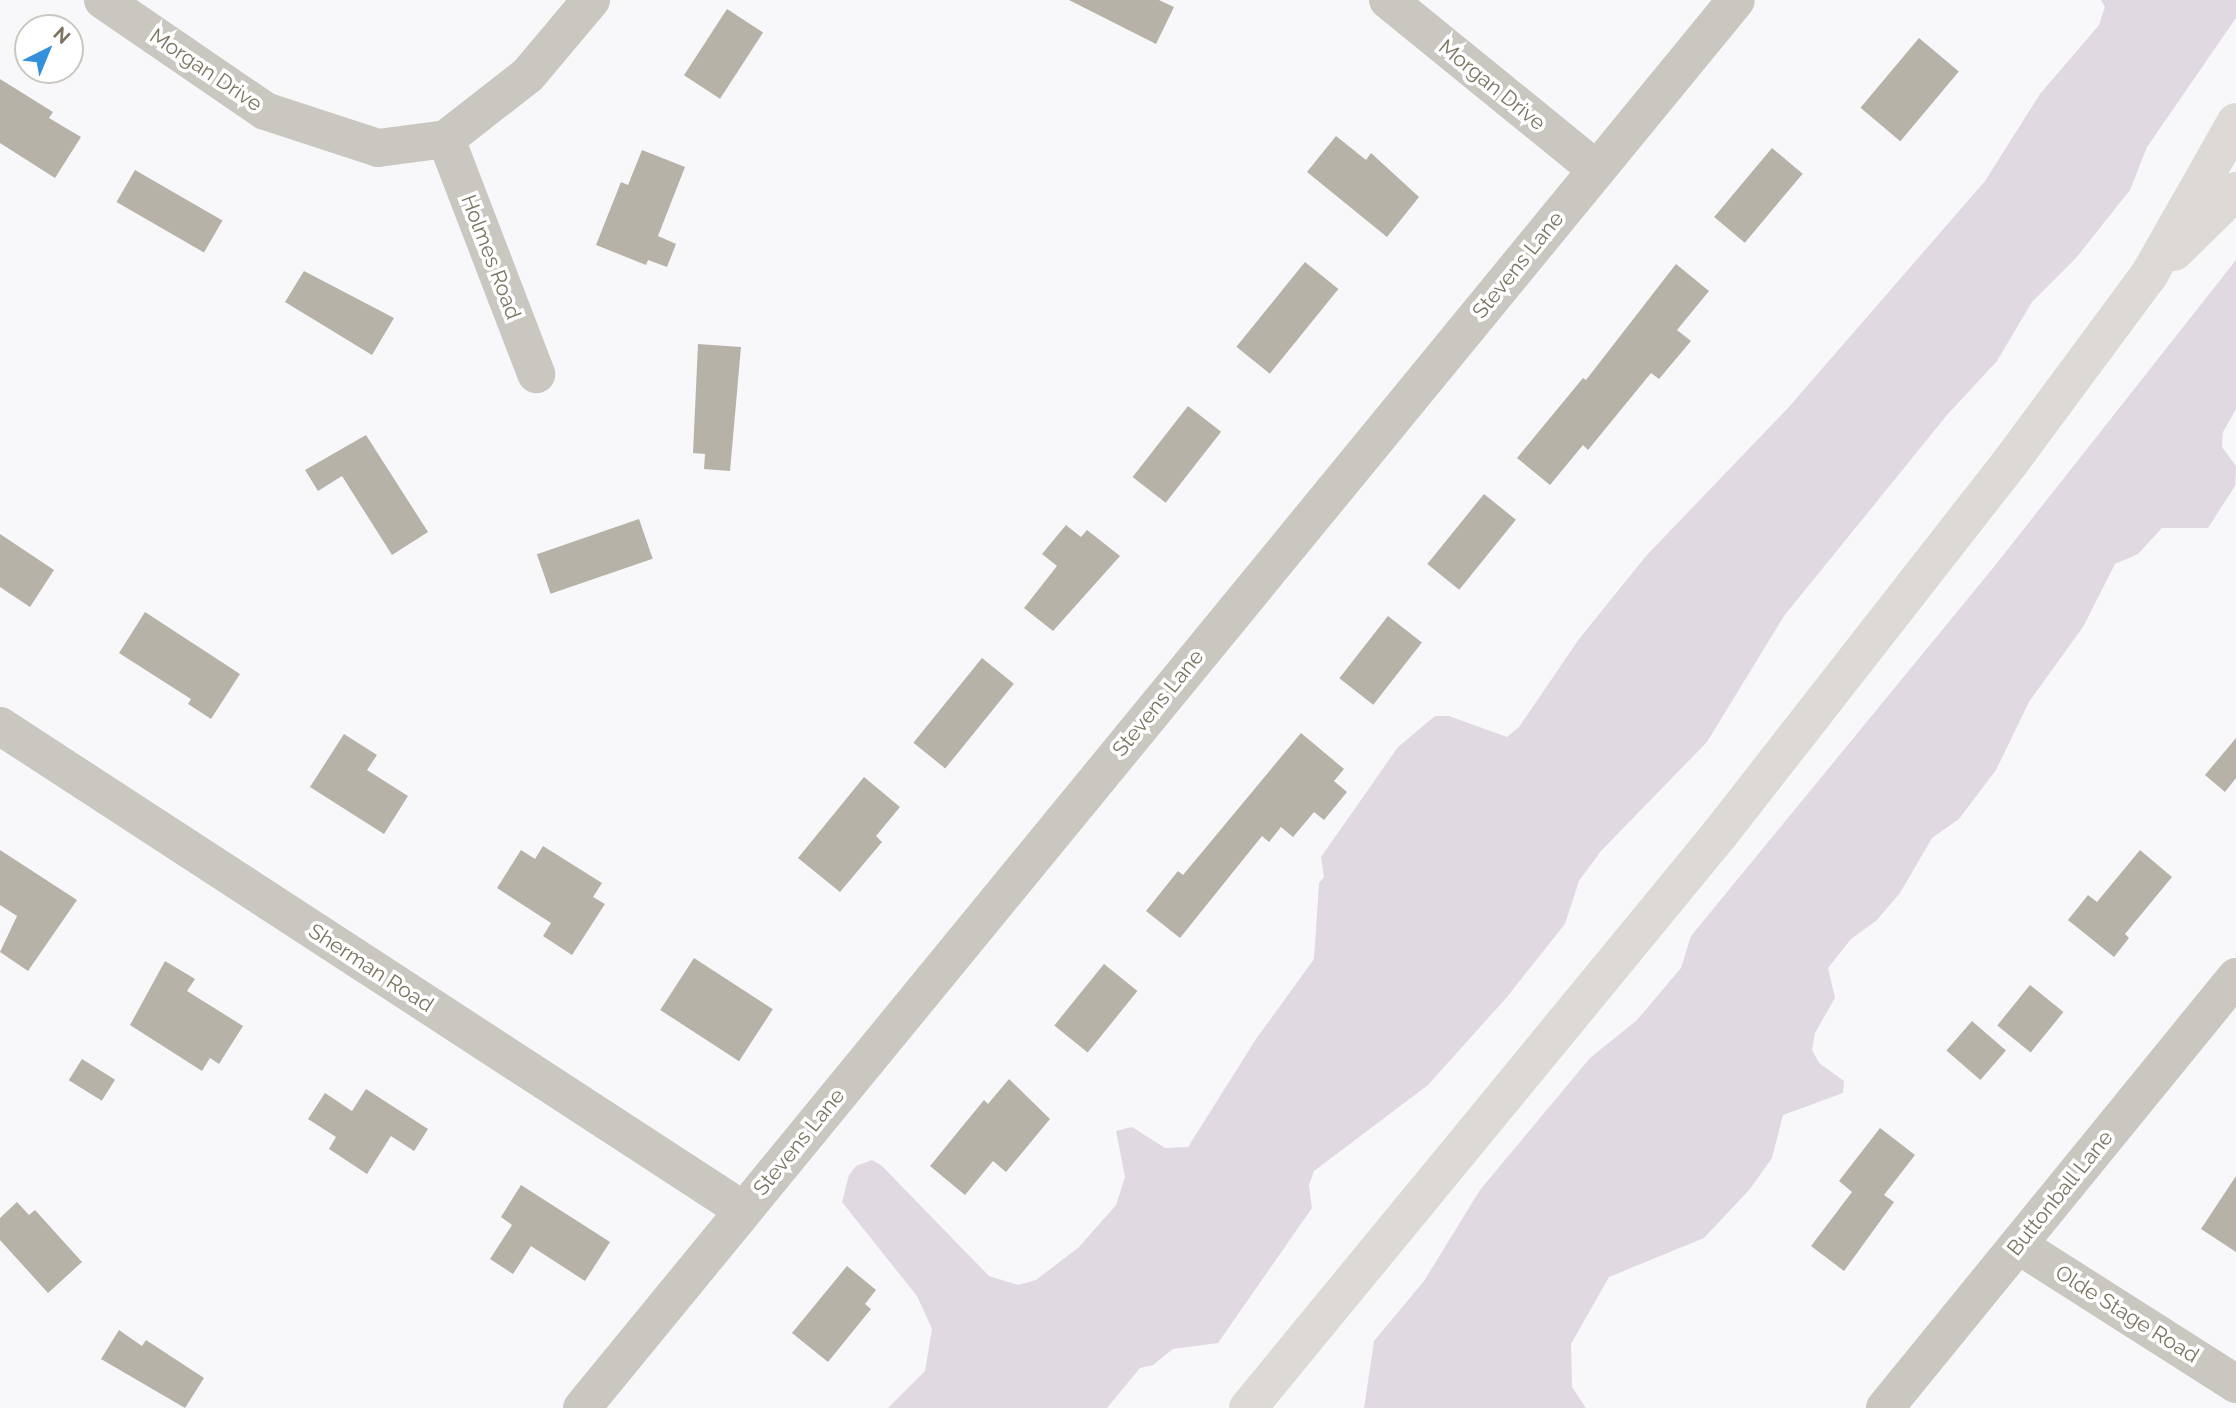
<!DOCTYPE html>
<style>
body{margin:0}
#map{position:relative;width:2236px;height:1408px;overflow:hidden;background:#f8f8fa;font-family:Raleway,sans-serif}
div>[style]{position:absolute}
.green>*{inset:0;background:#e0d9e1}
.building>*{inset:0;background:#b7b2a8;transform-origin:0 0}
.street>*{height:38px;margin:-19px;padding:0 19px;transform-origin:19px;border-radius:19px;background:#cac7c1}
.primary>*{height:38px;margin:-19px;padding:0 19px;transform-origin:19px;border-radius:19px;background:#dddad5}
.highway>*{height:38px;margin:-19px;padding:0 19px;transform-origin:19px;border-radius:19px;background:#dddad5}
span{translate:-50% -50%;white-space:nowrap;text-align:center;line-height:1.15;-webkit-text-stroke:7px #fff;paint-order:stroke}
.street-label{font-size:21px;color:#7c7361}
.north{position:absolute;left:14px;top:14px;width:70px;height:70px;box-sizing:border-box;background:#fff;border:2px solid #cbc7c0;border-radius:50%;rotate:43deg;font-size:19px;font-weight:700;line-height:28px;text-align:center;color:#7c7361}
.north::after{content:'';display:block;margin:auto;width:24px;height:32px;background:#348fdd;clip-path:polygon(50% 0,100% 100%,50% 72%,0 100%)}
</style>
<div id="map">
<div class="green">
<div style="clip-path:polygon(2101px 0,2236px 0,2236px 18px,2147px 147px,2130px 190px,2076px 258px,2032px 302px,1997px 361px,1947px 415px,1784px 616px,1707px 742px,1601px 851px,1579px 881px,1565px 924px,1507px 997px,1428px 1085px,1314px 1171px,1309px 1185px,1312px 1208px,1218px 1343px,1173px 1349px,1153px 1365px,1140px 1368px,1107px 1408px,888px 1408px,925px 1371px,932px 1329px,917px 1296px,842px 1202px,849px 1175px,856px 1166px,872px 1160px,882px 1166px,989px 1276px,1018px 1285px,1036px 1280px,1079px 1247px,1116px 1205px,1125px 1177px,1116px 1131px,1132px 1127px,1165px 1148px,1188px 1147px,1256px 1039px,1314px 959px,1319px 883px,1324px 877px,1321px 857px,1398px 747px,1435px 716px,1449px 716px,1507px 737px,1519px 727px,1579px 639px,1646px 556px,1788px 408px,1985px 181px,2040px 94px,2099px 25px,2105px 7px)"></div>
<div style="clip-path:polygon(2236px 260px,2236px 409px,2223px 432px,2222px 447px,2236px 466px,2235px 486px,2208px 528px,2162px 528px,2138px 554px,2115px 564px,2083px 627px,2029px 702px,1996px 770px,1959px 819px,1932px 838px,1900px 893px,1876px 921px,1851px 939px,1828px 968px,1835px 998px,1815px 1033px,1812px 1050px,1819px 1063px,1844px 1081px,1843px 1093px,1783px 1115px,1772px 1158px,1750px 1189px,1704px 1238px,1609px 1277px,1571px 1344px,1572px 1387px,1586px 1408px,1364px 1408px,1374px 1341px,1424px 1281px,1480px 1190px,1590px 1058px,1637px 1020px,1681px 968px,1691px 936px,1993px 568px)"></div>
</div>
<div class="building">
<div style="clip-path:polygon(1069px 0,1159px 0,1174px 7px,1156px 44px)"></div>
<div style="left:727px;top:9px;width:43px;height:79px;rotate:33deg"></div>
<div style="left:1919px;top:38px;width:52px;height:91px;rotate:40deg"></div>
<div style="clip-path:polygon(0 79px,53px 112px,49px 118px,81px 137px,55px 178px,0 143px)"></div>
<div style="clip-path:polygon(1336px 136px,1366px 160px,1371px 153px,1419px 197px,1387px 237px,1307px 172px)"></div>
<div style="left:1772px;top:148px;width:40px;height:90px;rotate:40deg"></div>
<div style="clip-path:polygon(642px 150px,685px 167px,658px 236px,676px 244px,667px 267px,648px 260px,646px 265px,596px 245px,621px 182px,628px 185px)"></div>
<div style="left:135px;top:170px;width:101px;height:37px;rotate:30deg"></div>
<div style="left:1305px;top:262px;width:43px;height:109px;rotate:39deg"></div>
<div style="clip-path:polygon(1676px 264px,1709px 291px,1677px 330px,1691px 341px,1659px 379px,1651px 373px,1588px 450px,1583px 445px,1550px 485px,1517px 458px,1583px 378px,1586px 380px)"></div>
<div style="clip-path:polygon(304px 271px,394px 318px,372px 355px,285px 302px)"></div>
<div style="clip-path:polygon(698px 344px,741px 347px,730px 471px,704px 469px,705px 454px,693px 453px)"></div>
<div style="left:1188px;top:406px;width:42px;height:90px;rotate:38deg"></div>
<div style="clip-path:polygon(366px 435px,428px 532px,392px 555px,342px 476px,318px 491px,305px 470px)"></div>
<div style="left:1484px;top:494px;width:41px;height:90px;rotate:39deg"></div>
<div style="left:639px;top:519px;width:42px;height:108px;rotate:71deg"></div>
<div style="clip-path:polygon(1066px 525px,1081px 537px,1087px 530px,1120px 556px,1053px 631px,1024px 608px,1057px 566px,1042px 554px)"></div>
<div style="clip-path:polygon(0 534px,54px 570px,30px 607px,0 587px)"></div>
<div style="clip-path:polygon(145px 612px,240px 674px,211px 719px,188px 704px,191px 699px,119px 653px)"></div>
<div style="left:1388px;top:616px;width:43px;height:79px;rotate:38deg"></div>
<div style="left:982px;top:658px;width:41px;height:109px;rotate:39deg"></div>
<div style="clip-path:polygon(1301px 733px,1344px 769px,1334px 781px,1347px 792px,1324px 820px,1314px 812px,1293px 837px,1281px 827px,1269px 842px,1262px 836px,1180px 938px,1146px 911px,1178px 871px,1183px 875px)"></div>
<div style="clip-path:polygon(344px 734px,377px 755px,367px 770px,408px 796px,384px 834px,310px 787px)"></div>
<div style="clip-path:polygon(2236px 738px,2236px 778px,2225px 792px,2205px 775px)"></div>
<div style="clip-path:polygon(864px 777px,900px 807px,876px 836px,882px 842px,840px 892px,798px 858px)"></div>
<div style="clip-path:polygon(543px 846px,602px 883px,593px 897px,605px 904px,572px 955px,543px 936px,551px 923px,497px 888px,521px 850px,535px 859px)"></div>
<div style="clip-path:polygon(0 850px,77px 900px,28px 971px,0 952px,17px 916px,0 905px)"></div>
<div style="clip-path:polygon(2140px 850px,2172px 877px,2125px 934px,2129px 938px,2114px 957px,2068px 920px,2088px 895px,2097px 902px)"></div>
<div style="left:694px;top:958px;width:94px;height:62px;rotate:33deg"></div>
<div style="clip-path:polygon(165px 961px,195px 979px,187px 991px,243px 1026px,219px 1064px,210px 1058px,202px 1071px,130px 1025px)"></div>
<div style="left:1104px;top:964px;width:43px;height:79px;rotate:39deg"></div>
<div style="left:2030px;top:985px;width:43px;height:52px;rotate:39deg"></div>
<div style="left:1972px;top:1021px;width:45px;height:39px;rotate:41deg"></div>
<div style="left:82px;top:1059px;width:39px;height:25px;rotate:32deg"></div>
<div style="clip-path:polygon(1009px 1079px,1050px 1119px,1006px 1172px,993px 1161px,965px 1195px,930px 1166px,984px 1100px,988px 1104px)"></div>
<div style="clip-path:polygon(366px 1089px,428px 1129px,414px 1151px,391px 1136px,367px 1174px,329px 1149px,336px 1137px,308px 1119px,325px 1093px,352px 1111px)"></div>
<div style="clip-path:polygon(1880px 1128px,1915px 1155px,1884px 1195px,1894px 1202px,1844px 1271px,1811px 1246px,1852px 1192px,1839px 1181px)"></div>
<div style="clip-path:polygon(2236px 1176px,2236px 1252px,2201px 1229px)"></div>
<div style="clip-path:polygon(521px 1185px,610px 1242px,585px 1281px,531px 1246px,513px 1274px,490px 1259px,512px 1225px,501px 1217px)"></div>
<div style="clip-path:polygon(17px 1202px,29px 1215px,35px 1210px,82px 1262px,48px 1293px,0 1240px,0 1218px)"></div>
<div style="clip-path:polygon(847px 1266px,876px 1290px,865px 1304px,871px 1309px,828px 1362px,792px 1333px)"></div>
<div style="clip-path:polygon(119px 1330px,142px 1346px,146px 1340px,204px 1378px,185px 1408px,101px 1359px)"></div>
</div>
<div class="street">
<div style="left:103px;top:0;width:196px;rotate:34.4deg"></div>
<div style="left:265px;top:111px;width:119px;rotate:18.1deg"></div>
<div style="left:378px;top:148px;width:69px;rotate:-7.5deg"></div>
<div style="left:446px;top:139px;width:104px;rotate:-38deg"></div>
<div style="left:528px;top:75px;width:98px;rotate:-50deg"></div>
<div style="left:1388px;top:0;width:269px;rotate:39.1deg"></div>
<div style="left:446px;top:139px;width:252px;rotate:69deg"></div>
<div style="left:0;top:726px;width:887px;rotate:33.08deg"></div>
<div style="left:2018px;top:1245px;width:259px;rotate:32.5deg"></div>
<div style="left:582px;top:1408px;width:1820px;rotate:-50.66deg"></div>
<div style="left:1885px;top:1408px;width:556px;rotate:-50.84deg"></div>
</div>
<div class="primary">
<div style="left:1248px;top:1408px;width:742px;rotate:-50.58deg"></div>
<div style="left:1719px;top:835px;width:471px;rotate:-52deg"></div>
<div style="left:2009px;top:464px;width:235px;rotate:-53.5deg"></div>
</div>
<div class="highway">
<div style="left:2174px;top:252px;width:87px;rotate:-44.5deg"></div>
<div style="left:2149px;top:275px;width:176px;rotate:-60.4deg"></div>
</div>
<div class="street-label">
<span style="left:206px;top:70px;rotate:34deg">Morgan Drive</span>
<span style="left:1492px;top:85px;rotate:39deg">Morgan Drive</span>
<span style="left:491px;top:257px;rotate:69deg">Holmes Road</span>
<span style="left:1518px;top:265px;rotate:-51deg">Stevens Lane</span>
<span style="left:1158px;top:703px;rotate:-51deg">Stevens Lane</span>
<span style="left:371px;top:968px;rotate:33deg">Sherman Road</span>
<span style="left:799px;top:1142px;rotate:-51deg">Stevens Lane</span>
<span style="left:2060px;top:1193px;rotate:-51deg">Buttonball Lane</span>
<span style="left:2127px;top:1314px;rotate:32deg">Olde Stage Road</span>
</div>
<div class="north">N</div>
</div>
